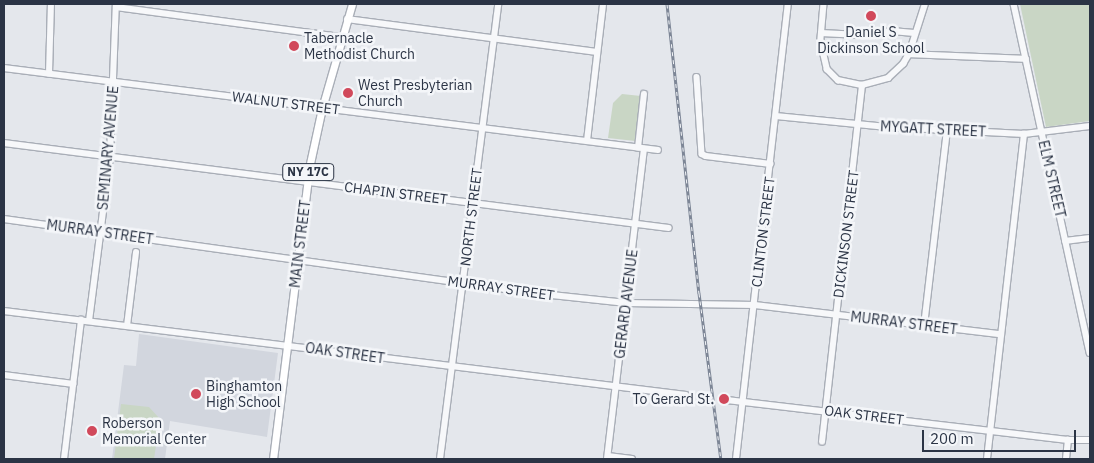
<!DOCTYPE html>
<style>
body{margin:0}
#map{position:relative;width:1094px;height:463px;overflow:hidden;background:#e4e7ec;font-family:"IBM Plex Sans",sans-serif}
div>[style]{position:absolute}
.built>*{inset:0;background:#d2d6de}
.green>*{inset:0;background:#c9d6c5}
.roads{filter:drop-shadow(1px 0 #a9aeb7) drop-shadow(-1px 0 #a9aeb7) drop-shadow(0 1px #a9aeb7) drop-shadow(0 -1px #a9aeb7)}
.minor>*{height:5.5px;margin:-2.75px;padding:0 2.75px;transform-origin:2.75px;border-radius:2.75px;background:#f7f8fa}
.major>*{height:7px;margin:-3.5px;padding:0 3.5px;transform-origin:3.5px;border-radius:3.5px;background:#fff}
.rail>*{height:3px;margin-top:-1.5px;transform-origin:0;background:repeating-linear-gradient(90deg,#f4f6f9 0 4px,#7d8696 0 8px);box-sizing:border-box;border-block:1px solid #7d8696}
.dots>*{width:14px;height:14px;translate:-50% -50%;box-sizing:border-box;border:2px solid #f4f6f9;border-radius:50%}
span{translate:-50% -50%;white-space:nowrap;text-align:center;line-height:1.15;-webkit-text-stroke:5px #f4f6f9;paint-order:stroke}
.shield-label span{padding:1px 4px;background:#f4f6f9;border:1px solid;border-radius:4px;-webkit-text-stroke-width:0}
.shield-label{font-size:12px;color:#2b3445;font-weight:700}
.poi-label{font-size:14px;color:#2b3445}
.left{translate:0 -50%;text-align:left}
.right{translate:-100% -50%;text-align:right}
.street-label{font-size:14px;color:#2b3445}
.frame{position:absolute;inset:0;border:5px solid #2b3445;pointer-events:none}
.scale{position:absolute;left:922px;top:430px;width:154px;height:22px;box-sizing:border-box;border:2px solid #2b3445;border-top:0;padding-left:6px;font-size:15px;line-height:18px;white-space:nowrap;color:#2b3445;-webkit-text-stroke:4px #f4f6f9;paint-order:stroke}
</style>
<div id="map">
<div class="built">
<div style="clip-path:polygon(139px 334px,278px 353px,267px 437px,170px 421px,165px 459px,112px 459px,124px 365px,136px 366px)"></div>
</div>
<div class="green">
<div style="clip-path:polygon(1020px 4px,1090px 4px,1090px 121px,1046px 127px)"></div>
<div style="clip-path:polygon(622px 94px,641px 96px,635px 141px,608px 138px,613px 103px)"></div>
<div style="clip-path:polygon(121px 404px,149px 407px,160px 419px,154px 459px,114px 459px)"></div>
</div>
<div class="roads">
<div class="minor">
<div style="left:824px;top:4px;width:38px;rotate:95deg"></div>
<div style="left:821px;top:42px;width:28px;rotate:77deg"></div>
<div style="left:827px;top:69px;width:16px;rotate:45deg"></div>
<div style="left:838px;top:80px;width:25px;rotate:12deg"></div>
<div style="left:862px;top:85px;width:27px;rotate:-15deg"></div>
<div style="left:888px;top:78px;width:21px;rotate:-43deg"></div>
<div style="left:903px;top:64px;width:12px;rotate:-59deg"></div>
<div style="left:909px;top:54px;width:52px;rotate:-72.3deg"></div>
<div style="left:1014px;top:4px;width:357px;rotate:77.7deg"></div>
<div style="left:116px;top:7px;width:228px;rotate:7.6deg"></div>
<div style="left:347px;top:19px;width:252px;rotate:7.5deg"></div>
<div style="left:821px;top:33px;width:35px;rotate:3deg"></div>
<div style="left:856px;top:35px;width:36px;rotate:-6deg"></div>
<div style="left:892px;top:31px;width:22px;rotate:5deg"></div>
<div style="left:909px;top:54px;width:117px;rotate:2.4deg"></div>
<div style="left:4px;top:68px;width:659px;rotate:7.15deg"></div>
<div style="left:49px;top:74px;width:70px;rotate:-88.4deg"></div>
<div style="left:697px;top:77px;width:77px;rotate:86.3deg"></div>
<div style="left:702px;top:154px;width:4px;rotate:27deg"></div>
<div style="left:706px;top:156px;width:65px;rotate:7deg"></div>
<div style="left:776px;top:116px;width:114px;rotate:5.6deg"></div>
<div style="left:889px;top:127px;width:135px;rotate:3deg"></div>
<div style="left:1024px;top:134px;width:66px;rotate:-6.9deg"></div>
<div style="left:587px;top:141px;width:138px;rotate:-83.3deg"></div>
<div style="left:4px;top:143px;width:670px;rotate:7.28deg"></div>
<div style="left:638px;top:148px;width:54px;rotate:-83.7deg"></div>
<div style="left:4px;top:219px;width:534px;rotate:7.96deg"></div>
<div style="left:533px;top:293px;width:94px;rotate:6.1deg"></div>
<div style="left:626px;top:303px;width:129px;rotate:0.9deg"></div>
<div style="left:755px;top:305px;width:247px;rotate:6.8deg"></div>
<div style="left:1065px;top:241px;width:25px;rotate:-7deg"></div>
<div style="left:4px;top:311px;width:687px;rotate:7.02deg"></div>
<div style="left:89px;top:321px;width:165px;rotate:-82.7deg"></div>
<div style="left:110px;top:157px;width:153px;rotate:-87.8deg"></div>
<div style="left:127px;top:326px;width:74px;rotate:-83deg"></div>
<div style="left:924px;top:326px;width:197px;rotate:-83.3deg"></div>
<div style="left:4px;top:375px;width:70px;rotate:7.4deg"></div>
<div style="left:727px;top:400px;width:343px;rotate:6.7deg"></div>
<div style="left:1068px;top:440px;width:22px"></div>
<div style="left:822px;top:442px;width:359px;rotate:-83.6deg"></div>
<div style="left:608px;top:456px;width:24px;rotate:7deg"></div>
<div style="left:64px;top:459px;width:140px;rotate:-83deg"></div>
<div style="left:440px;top:459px;width:459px;rotate:-82.7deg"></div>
<div style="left:607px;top:459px;width:312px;rotate:-83.2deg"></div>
<div style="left:736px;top:459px;width:458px;rotate:-83.5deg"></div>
<div style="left:987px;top:459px;width:327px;rotate:-83.5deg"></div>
<div style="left:1066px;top:459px;width:19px;rotate:-84deg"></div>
</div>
<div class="major">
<div style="left:273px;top:459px;width:293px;rotate:-82.9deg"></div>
<div style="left:309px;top:168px;width:61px;rotate:-77.8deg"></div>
<div style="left:322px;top:108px;width:108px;rotate:-73.9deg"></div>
</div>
</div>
<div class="rail">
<div style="left:667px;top:4px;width:291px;rotate:83.7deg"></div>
<div style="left:699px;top:293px;width:167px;rotate:82.5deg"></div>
</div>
<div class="dots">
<div style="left:871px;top:16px;background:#d1495b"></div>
<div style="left:294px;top:46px;background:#d1495b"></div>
<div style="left:348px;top:93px;background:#d1495b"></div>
<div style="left:196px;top:394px;background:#d1495b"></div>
<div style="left:724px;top:399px;background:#d1495b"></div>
<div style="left:92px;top:431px;background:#d1495b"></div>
</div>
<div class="shield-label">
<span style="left:308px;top:172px">NY 17C</span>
</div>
<div class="poi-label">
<span style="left:871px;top:40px">Daniel S<br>Dickinson School</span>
<span class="left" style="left:304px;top:46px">Tabernacle<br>Methodist Church</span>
<span class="left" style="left:358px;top:93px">West Presbyterian<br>Church</span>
<span class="left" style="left:206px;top:394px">Binghamton<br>High School</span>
<span class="right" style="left:714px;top:399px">To Gerard St.</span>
<span class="left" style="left:102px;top:431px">Roberson<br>Memorial Center</span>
</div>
<div class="street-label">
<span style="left:286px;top:103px;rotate:7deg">WALNUT STREET</span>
<span style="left:933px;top:129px;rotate:3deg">MYGATT STREET</span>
<span style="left:108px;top:148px;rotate:-85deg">SEMINARY AVENUE</span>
<span style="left:1052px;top:179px;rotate:77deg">ELM STREET</span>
<span style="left:396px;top:193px;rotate:7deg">CHAPIN STREET</span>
<span style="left:471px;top:217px;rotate:-83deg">NORTH STREET</span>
<span style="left:100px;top:232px;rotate:8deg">MURRAY STREET</span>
<span style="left:763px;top:232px;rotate:-83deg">CLINTON STREET</span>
<span style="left:846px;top:234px;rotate:-83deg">DICKINSON STREET</span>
<span style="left:300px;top:244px;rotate:-83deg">MAIN STREET</span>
<span style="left:501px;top:288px;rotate:8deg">MURRAY STREET</span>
<span style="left:626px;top:304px;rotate:-83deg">GERARD AVENUE</span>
<span style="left:904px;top:323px;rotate:7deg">MURRAY STREET</span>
<span style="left:345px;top:353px;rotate:8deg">OAK STREET</span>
<span style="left:864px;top:415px;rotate:7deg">OAK STREET</span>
</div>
<div class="frame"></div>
<div class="scale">200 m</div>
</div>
